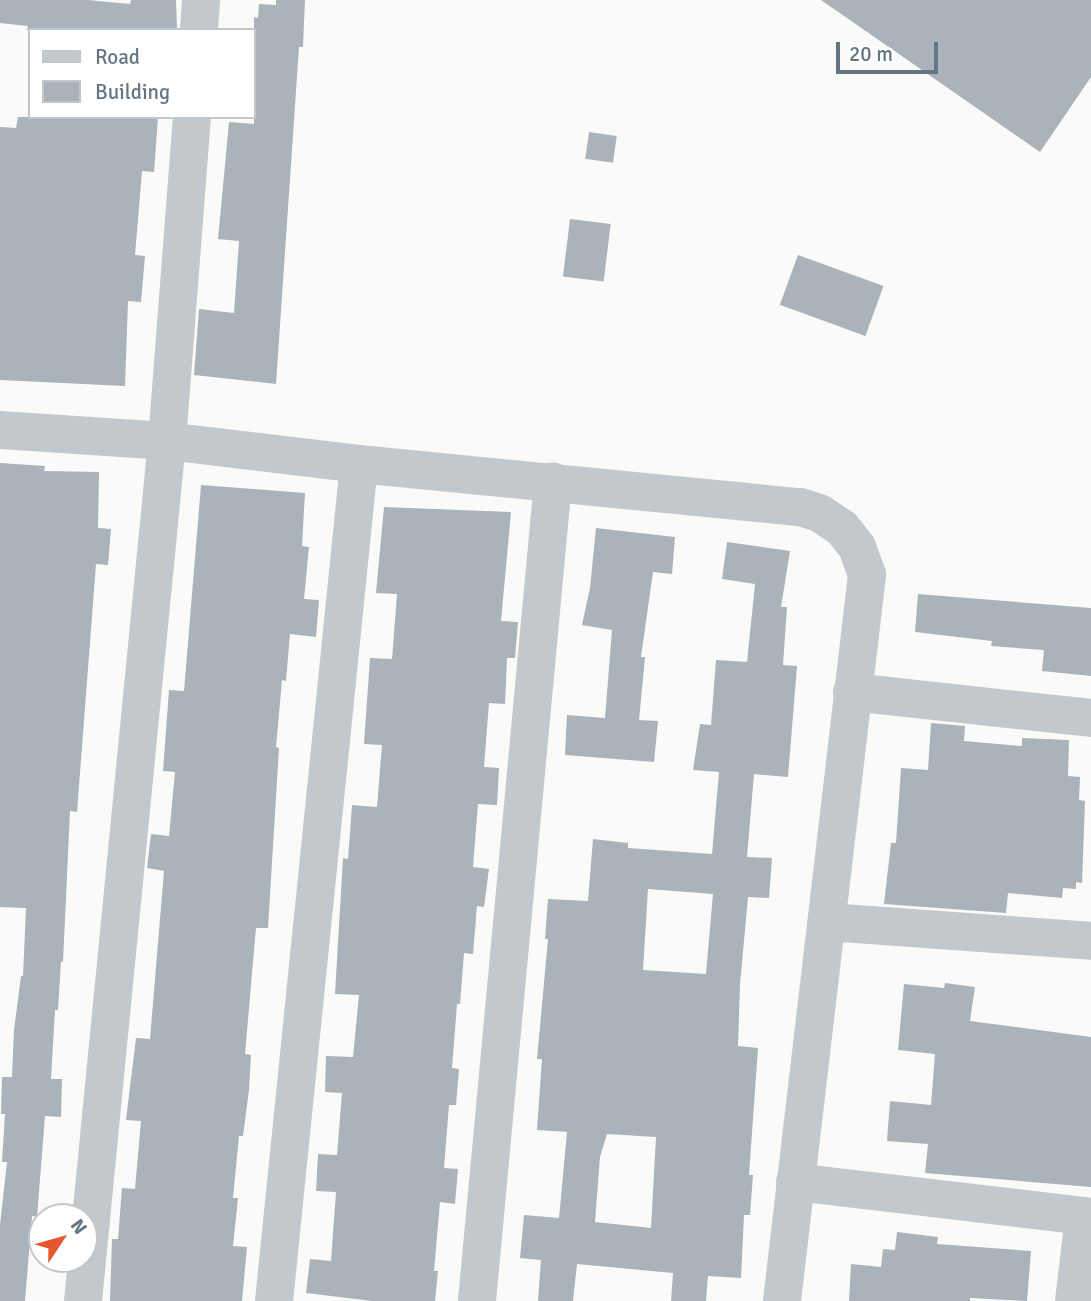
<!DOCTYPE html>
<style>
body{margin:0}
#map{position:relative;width:1091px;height:1301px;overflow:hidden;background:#fafaf8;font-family:Signika,sans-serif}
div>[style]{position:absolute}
.building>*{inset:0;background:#aab3b9;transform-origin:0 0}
.minor>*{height:38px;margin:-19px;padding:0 19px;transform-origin:19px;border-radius:19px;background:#c3c8cc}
span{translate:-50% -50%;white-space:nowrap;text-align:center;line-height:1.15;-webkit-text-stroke:7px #fff;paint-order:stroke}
.legend{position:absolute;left:28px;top:28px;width:228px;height:91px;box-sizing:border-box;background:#fff;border:2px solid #c1c8cd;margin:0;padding:9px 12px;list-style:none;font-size:21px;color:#657683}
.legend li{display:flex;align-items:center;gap:14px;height:35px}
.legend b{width:35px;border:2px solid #c1c8cd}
.north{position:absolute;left:28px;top:1203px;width:70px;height:70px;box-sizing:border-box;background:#fff;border:2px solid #c1c8cd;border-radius:50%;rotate:54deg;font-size:19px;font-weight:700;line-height:28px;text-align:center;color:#657683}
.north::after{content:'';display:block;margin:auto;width:24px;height:32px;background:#e4572e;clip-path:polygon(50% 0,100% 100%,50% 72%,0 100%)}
.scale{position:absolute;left:836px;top:42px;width:102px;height:32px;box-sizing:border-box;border:4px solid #657683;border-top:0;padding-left:9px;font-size:21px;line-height:24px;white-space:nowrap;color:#657683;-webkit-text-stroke:5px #fff;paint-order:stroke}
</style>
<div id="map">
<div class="building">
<div style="clip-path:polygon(0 0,88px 0,130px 4px,131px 0,176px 0,177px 30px,27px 30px,28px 26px,0 23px)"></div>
<div style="clip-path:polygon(276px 0,305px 0,303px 47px,299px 47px,276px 384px,194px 375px,199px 309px,234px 313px,239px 241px,218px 239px,229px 122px,254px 124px,254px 17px,258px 18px,259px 4px,276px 5px)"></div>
<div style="clip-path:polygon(821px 0,1091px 0,1091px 77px,1040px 152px)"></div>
<div style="clip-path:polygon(18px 117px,158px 117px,154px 172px,142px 171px,135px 255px,145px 256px,141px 302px,128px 301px,125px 386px,0 380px,0 127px,16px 128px)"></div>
<div style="left:589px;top:132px;width:28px;height:27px;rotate:8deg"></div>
<div style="left:570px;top:219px;width:41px;height:58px;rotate:7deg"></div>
<div style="left:798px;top:255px;width:91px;height:53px;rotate:20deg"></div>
<div style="clip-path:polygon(0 463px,45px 466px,44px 471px,99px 472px,98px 528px,111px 529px,108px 565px,96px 564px,77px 812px,70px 811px,63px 962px,61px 961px,58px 1010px,55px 1010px,51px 1079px,62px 1079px,61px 1117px,45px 1116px,37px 1217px,32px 1216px,25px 1301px,0 1301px,0 1225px,7px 1162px,2px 1162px,5px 1114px,1px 1114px,2px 1077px,12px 1077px,14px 1030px,21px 976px,23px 976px,26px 908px,0 907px)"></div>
<div style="clip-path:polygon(201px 485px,305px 493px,302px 546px,309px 547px,304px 599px,319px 600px,316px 637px,290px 634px,286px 681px,282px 680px,276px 747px,279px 748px,268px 928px,256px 928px,245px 1054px,251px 1055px,249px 1090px,243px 1136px,239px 1136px,233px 1198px,238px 1198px,233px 1246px,247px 1247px,242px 1301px,110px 1301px,112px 1239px,118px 1239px,122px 1188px,135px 1189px,141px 1121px,126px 1120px,136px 1038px,150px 1039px,164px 871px,147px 868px,151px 834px,169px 836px,175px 772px,163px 771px,169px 690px,184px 691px)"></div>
<div style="clip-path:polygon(384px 507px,511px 512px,501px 621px,518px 622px,515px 658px,507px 658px,505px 704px,489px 703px,484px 767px,499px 768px,497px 805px,478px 804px,473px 867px,489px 869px,484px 907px,477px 906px,473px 954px,464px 953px,460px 1004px,457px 1004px,452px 1068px,459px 1069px,456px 1105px,449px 1105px,444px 1168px,458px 1169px,455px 1204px,440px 1202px,434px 1271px,438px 1271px,435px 1301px,372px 1301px,306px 1293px,310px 1259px,331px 1261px,336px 1192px,316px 1191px,318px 1154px,337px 1155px,342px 1093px,325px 1092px,326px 1056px,353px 1057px,359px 995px,335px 994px,343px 858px,348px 859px,352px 805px,377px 807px,382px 745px,364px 744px,370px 658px,392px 659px,397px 594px,376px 593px)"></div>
<div style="clip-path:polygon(596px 528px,675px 537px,672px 574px,653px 572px,641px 657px,645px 657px,639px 720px,658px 721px,654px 762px,565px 755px,567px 715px,605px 718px,612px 630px,582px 625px,590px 588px)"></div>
<div style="clip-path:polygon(evenodd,727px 542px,790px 551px,781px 607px,787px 607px,783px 665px,797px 666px,788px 777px,754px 774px,747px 857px,772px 858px,769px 898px,748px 897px,740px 984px,738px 1046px,758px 1048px,749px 1175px,753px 1175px,750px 1215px,744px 1215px,741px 1278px,708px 1276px,706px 1301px,671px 1301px,673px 1273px,577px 1264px,573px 1301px,538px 1301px,541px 1260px,520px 1258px,524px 1215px,559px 1218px,567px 1132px,537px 1130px,542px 1059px,537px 1059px,548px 939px,545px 939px,548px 899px,588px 901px,593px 839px,628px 843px,628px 848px,712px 854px,719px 772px,693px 770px,700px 724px,711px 725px,716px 660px,747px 662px,755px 584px,722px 579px,727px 542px,648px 889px,713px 894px,706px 974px,643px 970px,648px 889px,727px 542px,607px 1134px,656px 1137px,651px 1228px,595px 1222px,600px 1157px,607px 1134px)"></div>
<div style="clip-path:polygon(918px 594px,1091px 608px,1091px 676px,1042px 671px,1044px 650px,991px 646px,992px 641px,915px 632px)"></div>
<div style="clip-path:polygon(931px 723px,965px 726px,964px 741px,1022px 746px,1022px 738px,1069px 740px,1068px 776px,1080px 777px,1079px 800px,1085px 801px,1082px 883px,1076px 882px,1076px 889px,1063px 888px,1062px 898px,1008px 893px,1006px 913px,884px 904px,891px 843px,896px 843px,901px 768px,928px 770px)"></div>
<div style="clip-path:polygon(945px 983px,975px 987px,970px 1021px,1091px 1037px,1091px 1187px,925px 1173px,928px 1144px,887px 1141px,890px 1101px,931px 1105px,935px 1054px,898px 1050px,904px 984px,944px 988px)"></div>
<div style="clip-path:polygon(897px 1232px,938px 1237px,937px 1244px,1031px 1251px,1027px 1301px,970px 1298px,970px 1301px,849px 1301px,851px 1264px,881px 1267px,883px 1249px,895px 1250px)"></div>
</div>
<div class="minor">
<div style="left:199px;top:30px;width:30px;rotate:-86deg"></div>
<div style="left:0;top:430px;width:167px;rotate:3.8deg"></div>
<div style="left:167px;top:441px;width:193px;rotate:6.8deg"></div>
<div style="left:359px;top:464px;width:444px;rotate:5.6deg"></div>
<div style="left:801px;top:507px;width:21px;rotate:19deg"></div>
<div style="left:821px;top:514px;width:25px;rotate:34deg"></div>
<div style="left:842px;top:528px;width:24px;rotate:52deg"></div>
<div style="left:857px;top:547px;width:30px;rotate:70deg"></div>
<div style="left:867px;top:575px;width:731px;rotate:96.68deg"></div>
<div style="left:852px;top:692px;width:240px;rotate:6.2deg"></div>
<div style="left:828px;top:922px;width:264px;rotate:4.1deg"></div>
<div style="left:795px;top:1182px;width:298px;rotate:6.7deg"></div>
<div style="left:83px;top:1301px;width:864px;rotate:-84.42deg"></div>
<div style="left:167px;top:441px;width:325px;rotate:-85.6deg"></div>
<div style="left:274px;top:1301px;width:841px;rotate:-84.2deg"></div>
<div style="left:477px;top:1301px;width:823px;rotate:-84.7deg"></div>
<div style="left:1074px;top:1301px;width:85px;rotate:-83.2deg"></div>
</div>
<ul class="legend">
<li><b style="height:9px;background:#c3c8cc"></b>Road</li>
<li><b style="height:19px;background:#aab3b9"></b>Building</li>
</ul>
<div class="north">N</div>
<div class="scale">20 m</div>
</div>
